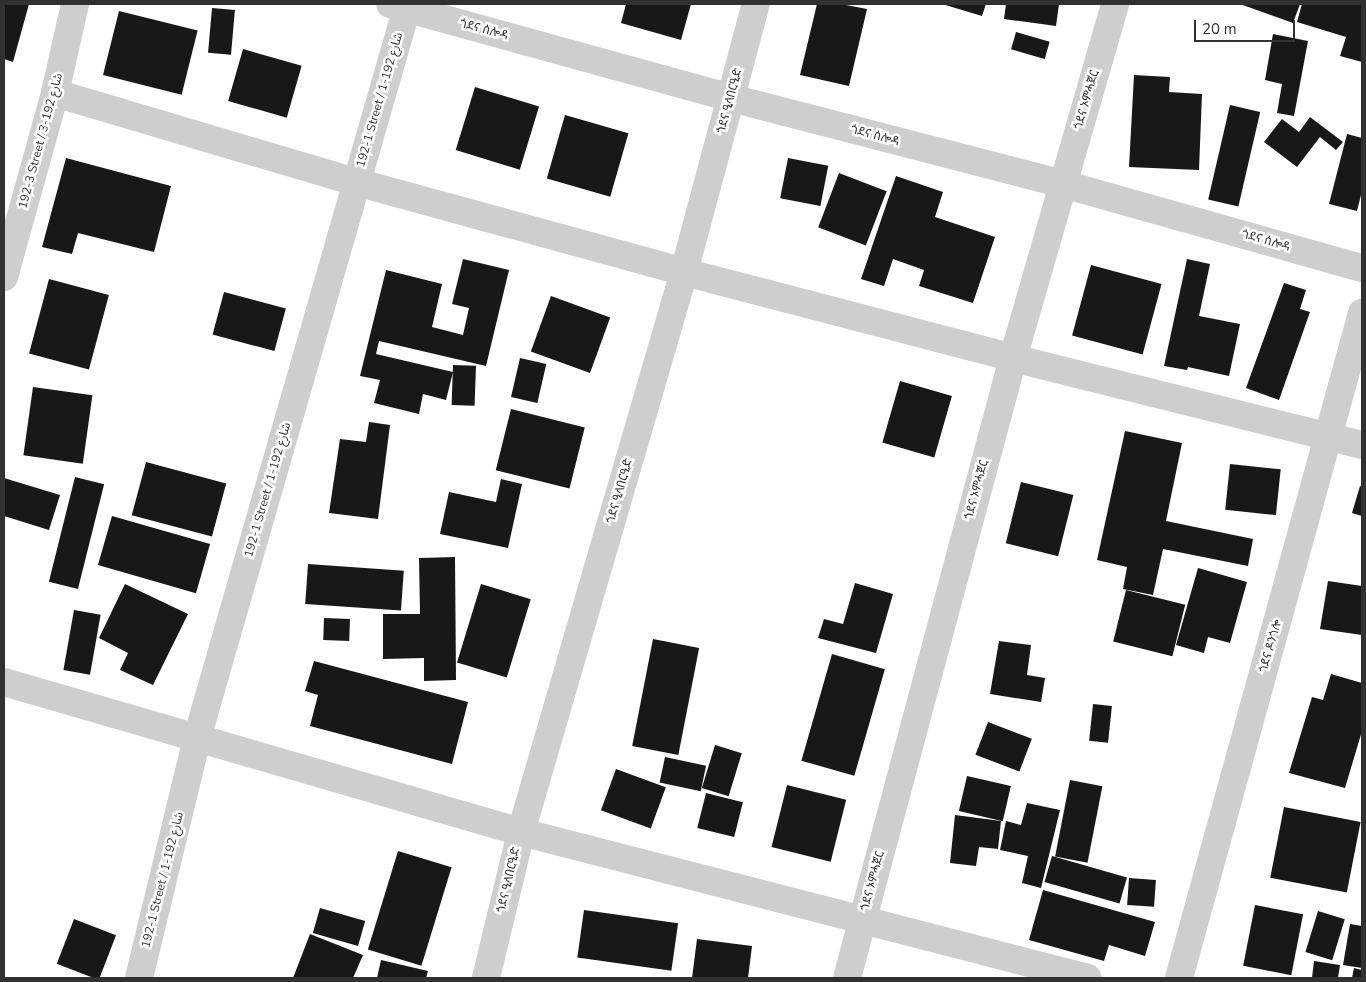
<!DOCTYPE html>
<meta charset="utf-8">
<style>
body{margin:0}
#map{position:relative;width:1366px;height:982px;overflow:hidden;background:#fff;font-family:"Nunito Sans","Noto Sans Arabic","Noto Sans Ethiopic",sans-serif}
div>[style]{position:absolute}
.building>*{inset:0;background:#181818;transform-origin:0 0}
.street>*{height:28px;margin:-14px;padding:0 14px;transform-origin:14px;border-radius:14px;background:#cecece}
span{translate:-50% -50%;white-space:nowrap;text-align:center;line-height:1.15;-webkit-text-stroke:5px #fff;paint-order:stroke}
.street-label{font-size:12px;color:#313131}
.frame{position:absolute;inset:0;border:5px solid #313131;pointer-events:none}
.scale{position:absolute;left:1194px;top:20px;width:101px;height:22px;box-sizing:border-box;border:2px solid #313131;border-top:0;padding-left:6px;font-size:15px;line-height:18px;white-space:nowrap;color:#313131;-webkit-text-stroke:4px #fff;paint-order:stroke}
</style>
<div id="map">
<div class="building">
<div style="clip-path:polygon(4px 4px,29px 4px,13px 62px,4px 59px)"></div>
<div style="clip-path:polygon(626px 4px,691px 4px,681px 40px,621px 23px)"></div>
<div style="clip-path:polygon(817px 4px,841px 4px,867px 9px,849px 86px,800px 75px)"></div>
<div style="clip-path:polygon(942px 4px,986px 4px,982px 16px)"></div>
<div style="clip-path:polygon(1006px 4px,1059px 4px,1056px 26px,1004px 19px)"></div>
<div style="clip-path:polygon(1240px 4px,1300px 4px,1293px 23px)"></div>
<div style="clip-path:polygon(1302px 4px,1362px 4px,1362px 62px,1340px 56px,1346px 37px,1297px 22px)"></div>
<div style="left:212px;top:8px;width:23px;height:45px;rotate:5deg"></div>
<div style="left:119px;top:11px;width:81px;height:66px;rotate:14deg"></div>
<div style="left:1016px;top:32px;width:35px;height:18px;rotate:16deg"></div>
<div style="clip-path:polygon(1273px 34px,1308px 41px,1294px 116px,1277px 113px,1282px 84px,1265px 80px)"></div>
<div style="left:243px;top:49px;width:61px;height:54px;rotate:16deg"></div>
<div style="clip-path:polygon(1134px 75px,1170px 77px,1169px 92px,1202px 94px,1199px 170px,1129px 167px)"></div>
<div style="left:475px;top:87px;width:67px;height:66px;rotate:17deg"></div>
<div style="left:1230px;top:105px;width:31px;height:97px;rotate:13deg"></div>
<div style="left:565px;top:115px;width:66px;height:66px;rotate:16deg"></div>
<div style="clip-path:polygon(1310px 117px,1343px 142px,1336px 150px,1320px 137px,1297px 167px,1264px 142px,1282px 119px,1299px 132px)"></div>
<div style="clip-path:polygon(1347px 134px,1362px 138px,1362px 191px,1357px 211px,1329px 204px)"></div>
<div style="clip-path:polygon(66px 158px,171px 186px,154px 252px,78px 233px,72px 254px,42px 247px)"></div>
<div style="left:788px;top:158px;width:41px;height:41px;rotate:11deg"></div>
<div style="left:839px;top:173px;width:51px;height:58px;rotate:21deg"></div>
<div style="clip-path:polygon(896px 176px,943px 192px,935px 217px,995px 237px,973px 303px,919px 286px,924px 270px,893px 259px,884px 286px,861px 279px)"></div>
<div style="clip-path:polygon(463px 259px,509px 270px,486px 366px,379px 341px,376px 354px,453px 372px,446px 400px,423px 394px,419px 414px,374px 403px,380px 380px,360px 376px,386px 270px,442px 284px,432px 327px,463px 335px,469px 308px,452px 304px)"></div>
<div style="clip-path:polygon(1187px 259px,1210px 264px,1199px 316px,1240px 324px,1229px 376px,1188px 367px,1187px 370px,1164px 366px)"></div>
<div style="left:1091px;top:265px;width:73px;height:73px;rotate:15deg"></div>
<div style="left:49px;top:279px;width:62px;height:77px;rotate:15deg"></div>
<div style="clip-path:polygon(1284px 283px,1306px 290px,1300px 309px,1310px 312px,1279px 400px,1246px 388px)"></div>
<div style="left:224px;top:292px;width:64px;height:44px;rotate:15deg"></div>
<div style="left:551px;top:296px;width:63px;height:59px;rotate:20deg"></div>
<div style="left:520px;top:358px;width:27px;height:40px;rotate:13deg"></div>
<div style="left:453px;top:365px;width:23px;height:40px;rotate:2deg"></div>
<div style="left:900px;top:381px;width:54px;height:64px;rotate:16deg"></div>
<div style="left:33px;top:387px;width:60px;height:69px;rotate:8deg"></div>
<div style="left:511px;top:409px;width:76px;height:63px;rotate:14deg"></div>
<div style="clip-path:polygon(369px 422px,390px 425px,378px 519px,329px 513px,340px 439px,366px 442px)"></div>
<div style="clip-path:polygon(1125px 431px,1182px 443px,1166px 521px,1253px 539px,1248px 566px,1163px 549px,1153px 595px,1123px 589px,1127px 567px,1097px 560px)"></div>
<div style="left:146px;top:462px;width:83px;height:55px;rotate:15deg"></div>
<div style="left:1230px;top:464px;width:51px;height:46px;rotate:6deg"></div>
<div style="left:75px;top:477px;width:30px;height:108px;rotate:14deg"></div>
<div style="clip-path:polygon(4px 478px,60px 495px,49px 530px,4px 516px)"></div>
<div style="clip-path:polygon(501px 479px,522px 484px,508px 548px,440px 534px,449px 492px,496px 502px)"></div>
<div style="left:1021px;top:482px;width:54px;height:63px;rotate:14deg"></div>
<div style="clip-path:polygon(1360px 486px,1362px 487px,1362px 516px,1352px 513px)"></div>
<div style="left:112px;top:516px;width:102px;height:51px;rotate:16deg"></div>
<div style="clip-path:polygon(455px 557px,456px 680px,424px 681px,424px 658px,383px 659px,383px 614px,420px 614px,419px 558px)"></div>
<div style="left:308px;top:564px;width:96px;height:40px;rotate:4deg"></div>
<div style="clip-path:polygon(1198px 568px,1247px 582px,1230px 643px,1208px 637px,1204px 653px,1176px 645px)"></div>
<div style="clip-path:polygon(1328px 581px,1362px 586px,1362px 635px,1320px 629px)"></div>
<div style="clip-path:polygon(855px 583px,893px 594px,876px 653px,818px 638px,824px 619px,843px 624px)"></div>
<div style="clip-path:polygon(125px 584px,188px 614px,153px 685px,120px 670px,128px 653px,99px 638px)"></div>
<div style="left:481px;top:584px;width:52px;height:82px;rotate:17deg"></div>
<div style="left:1126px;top:590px;width:61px;height:53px;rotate:14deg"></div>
<div style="left:74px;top:610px;width:27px;height:61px;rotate:10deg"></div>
<div style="left:324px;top:618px;width:26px;height:22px;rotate:2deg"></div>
<div style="left:653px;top:639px;width:47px;height:109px;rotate:11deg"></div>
<div style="clip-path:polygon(999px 641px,1031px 645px,1027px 675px,1045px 678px,1041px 702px,990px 694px)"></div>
<div style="left:832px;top:654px;width:55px;height:111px;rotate:16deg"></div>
<div style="clip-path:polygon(314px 661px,468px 702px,452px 764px,310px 726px,318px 695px,305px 691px)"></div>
<div style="clip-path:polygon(1331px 674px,1362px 683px,1362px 731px,1345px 788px,1289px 773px,1312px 697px,1323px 700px)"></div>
<div style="left:1093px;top:704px;width:19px;height:37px;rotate:6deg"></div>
<div style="left:988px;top:722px;width:47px;height:35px;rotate:21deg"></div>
<div style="left:715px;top:745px;width:28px;height:45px;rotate:17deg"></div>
<div style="left:665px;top:757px;width:42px;height:26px;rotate:12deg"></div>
<div style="left:616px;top:769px;width:53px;height:44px;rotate:20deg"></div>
<div style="left:967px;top:776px;width:45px;height:36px;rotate:13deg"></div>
<div style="left:1070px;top:780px;width:33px;height:78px;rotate:11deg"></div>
<div style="left:787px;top:785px;width:61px;height:64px;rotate:14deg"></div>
<div style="left:706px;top:793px;width:38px;height:36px;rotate:14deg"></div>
<div style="clip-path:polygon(1027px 803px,1060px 810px,1041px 888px,1022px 883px,1028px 856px,1000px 850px,1006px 821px,1021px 825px)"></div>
<div style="left:1284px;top:807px;width:78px;height:72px;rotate:11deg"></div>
<div style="clip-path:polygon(955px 815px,1001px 821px,998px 849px,979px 847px,976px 866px,950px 863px)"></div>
<div style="left:398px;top:851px;width:56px;height:103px;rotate:17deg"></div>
<div style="left:1052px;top:856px;width:78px;height:27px;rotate:16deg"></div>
<div style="left:1129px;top:878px;width:27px;height:27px;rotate:4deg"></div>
<div style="clip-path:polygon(1043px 890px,1155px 922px,1145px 956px,1109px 945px,1104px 961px,1029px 940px)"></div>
<div style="left:1255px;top:905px;width:49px;height:62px;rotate:11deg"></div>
<div style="left:320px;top:908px;width:47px;height:26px;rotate:16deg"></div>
<div style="left:584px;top:910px;width:95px;height:48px;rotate:8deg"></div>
<div style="left:1318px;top:911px;width:28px;height:43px;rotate:17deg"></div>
<div style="left:74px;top:919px;width:45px;height:48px;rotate:21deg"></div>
<div style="clip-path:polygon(1350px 924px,1362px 926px,1362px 968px,1343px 965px)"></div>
<div style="clip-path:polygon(310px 934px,363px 955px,353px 978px,293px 978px)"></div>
<div style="clip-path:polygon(697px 939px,752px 946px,748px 978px,692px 978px)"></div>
<div style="clip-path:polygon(381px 960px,428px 971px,426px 978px,377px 978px)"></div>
<div style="clip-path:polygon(1314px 961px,1340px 965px,1338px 978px,1312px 978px)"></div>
<div style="clip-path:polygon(1354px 968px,1362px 970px,1362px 978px,1352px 978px)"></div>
</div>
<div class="street">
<div style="left:390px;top:4px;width:354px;rotate:15.4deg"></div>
<div style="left:731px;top:98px;width:343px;rotate:14.5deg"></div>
<div style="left:1063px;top:184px;width:311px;rotate:15.7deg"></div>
<div style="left:55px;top:93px;width:314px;rotate:16.5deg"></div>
<div style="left:356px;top:182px;width:340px;rotate:15.3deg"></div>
<div style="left:684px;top:272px;width:340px;rotate:14.6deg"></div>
<div style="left:1013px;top:358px;width:360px;rotate:14deg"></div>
<div style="left:4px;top:277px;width:191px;rotate:-74.5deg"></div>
<div style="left:55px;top:93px;width:91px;rotate:-77.3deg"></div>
<div style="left:4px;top:682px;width:538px;rotate:16.18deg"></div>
<div style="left:521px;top:832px;width:585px;rotate:14.44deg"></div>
<div style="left:139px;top:978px;width:247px;rotate:-76.4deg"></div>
<div style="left:197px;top:738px;width:764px;rotate:-73.96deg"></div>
<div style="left:486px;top:978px;width:150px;rotate:-76.5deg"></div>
<div style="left:521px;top:832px;width:583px;rotate:-73.77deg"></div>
<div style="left:684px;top:272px;width:278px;rotate:-75deg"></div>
<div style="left:847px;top:978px;width:642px;rotate:-75.01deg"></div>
<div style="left:1013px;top:358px;width:368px;rotate:-73.9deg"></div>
<div style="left:1179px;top:978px;width:690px;rotate:-74.61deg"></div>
</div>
<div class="street-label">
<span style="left:484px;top:30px;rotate:15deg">ጎደና ሰሎዳ</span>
<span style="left:380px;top:100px;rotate:-74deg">192-1 Street / شارع 192-1</span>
<span style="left:1087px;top:100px;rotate:-74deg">ጎደና ኦምሓጀር</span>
<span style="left:730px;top:101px;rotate:-75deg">ጎደና ዒላበርዒድ</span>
<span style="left:875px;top:136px;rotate:15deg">ጎደና ሰሎዳ</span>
<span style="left:41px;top:141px;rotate:-75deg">192-3 Street / شارع 192-3</span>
<span style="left:1266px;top:241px;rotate:16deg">ጎደና ሰሎዳ</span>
<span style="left:268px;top:490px;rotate:-74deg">192-1 Street / شارع 192-1</span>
<span style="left:977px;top:490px;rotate:-75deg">ጎደና ኦምሓጀር</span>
<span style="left:620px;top:491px;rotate:-74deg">ጎደና ዒላበርዒድ</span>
<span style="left:1271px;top:646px;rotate:-74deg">ጎደና ዶንጎሎ</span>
<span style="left:163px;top:880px;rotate:-76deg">192-1 Street / شارع 192-1</span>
<span style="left:509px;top:880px;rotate:-77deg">ጎደና ዒላበርዒድ</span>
<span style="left:873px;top:881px;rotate:-75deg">ጎደና ኦምሓጀር</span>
</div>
<div class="frame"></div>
<div class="scale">20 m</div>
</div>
